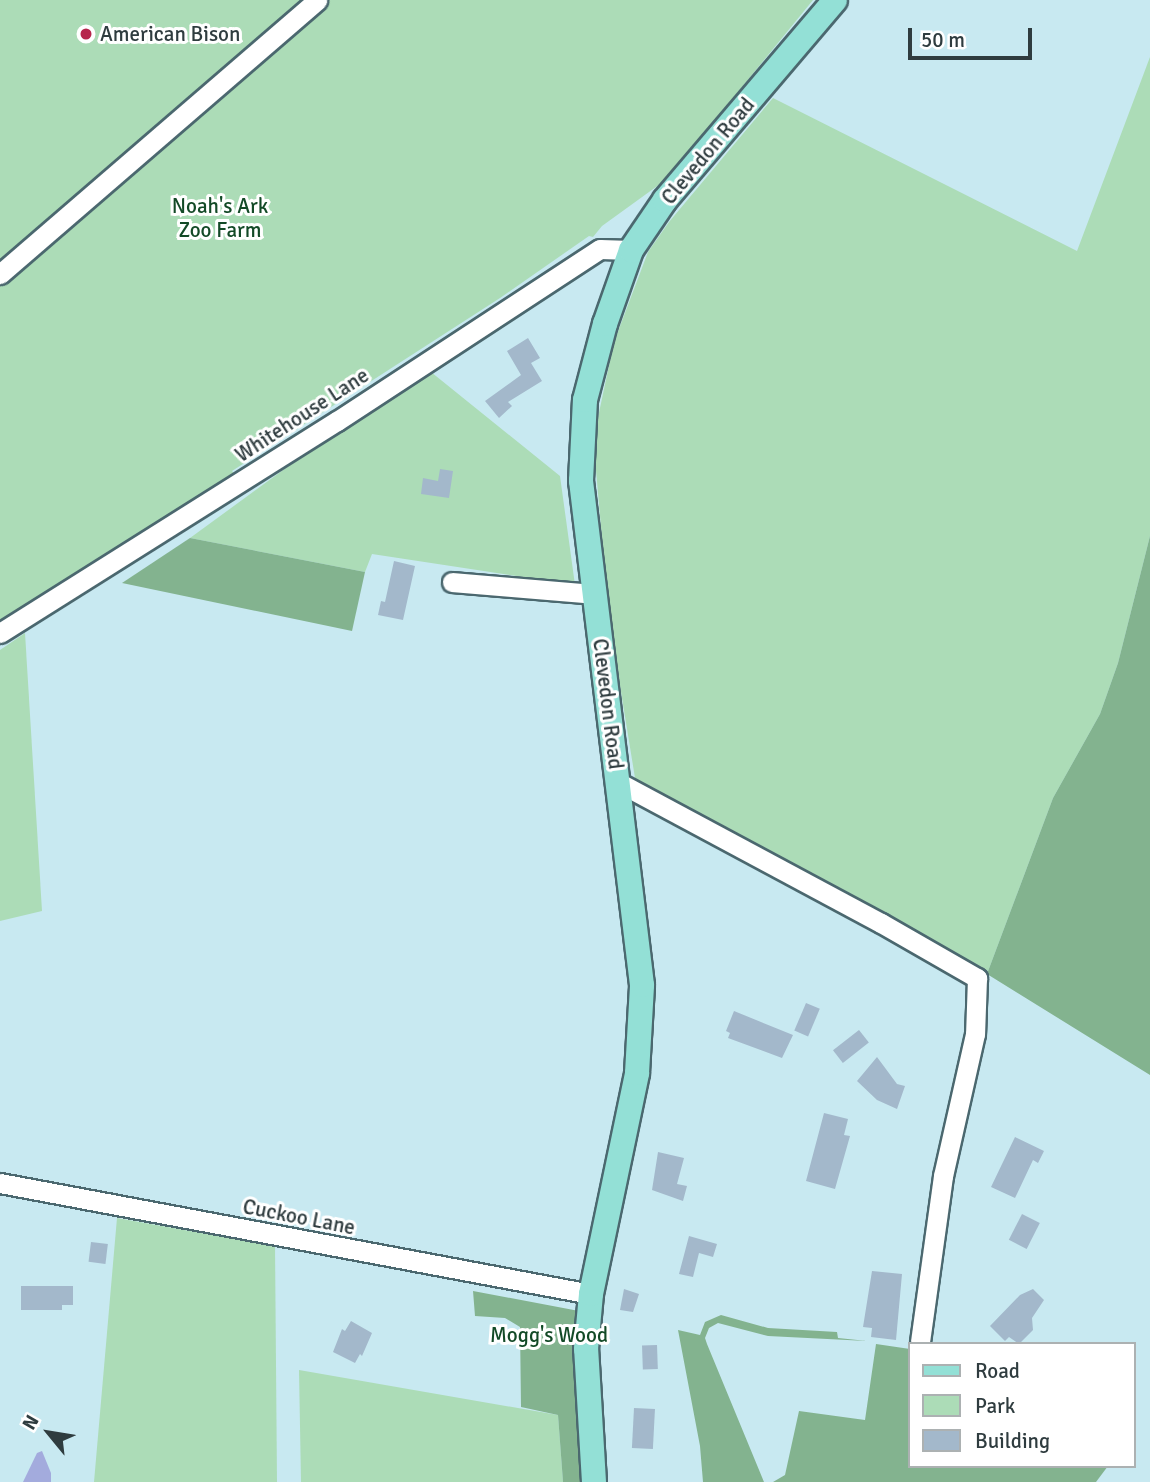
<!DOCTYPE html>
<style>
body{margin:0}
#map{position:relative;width:1150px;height:1482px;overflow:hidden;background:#c8e9f1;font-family:Signika,sans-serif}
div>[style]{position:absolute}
.green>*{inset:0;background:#acdcb7}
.forest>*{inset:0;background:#83b38f}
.water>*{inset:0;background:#a3abdd}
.building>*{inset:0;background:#a3b8cb;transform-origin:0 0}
.roads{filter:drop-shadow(2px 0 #4b686f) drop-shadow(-2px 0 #4b686f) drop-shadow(0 2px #4b686f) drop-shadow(0 -2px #4b686f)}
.minor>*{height:19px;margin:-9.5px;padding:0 9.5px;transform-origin:9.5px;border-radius:9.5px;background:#fff}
.major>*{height:24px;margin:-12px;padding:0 12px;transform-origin:12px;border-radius:12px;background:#93e0d6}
.dots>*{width:19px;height:19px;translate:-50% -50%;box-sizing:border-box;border:4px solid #fff;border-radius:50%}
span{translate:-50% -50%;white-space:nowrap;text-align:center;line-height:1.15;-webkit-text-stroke:6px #fff;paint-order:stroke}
.poi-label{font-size:21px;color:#2f3c3f}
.left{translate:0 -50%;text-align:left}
.street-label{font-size:21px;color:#2f3c3f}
.park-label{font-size:21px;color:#134a27}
.legend{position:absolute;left:908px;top:1342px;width:228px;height:126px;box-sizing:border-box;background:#fff;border:2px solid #acb1b2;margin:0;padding:9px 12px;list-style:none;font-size:21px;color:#2f3c3f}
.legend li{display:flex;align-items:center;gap:14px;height:35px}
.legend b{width:35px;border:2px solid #acb1b2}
.north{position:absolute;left:14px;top:1398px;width:70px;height:70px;-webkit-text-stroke:5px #fff;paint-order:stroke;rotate:300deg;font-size:19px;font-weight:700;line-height:28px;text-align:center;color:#2f3c3f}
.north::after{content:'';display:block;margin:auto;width:24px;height:32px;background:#2f3c3f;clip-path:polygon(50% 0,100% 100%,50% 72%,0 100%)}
.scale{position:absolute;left:908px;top:28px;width:124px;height:32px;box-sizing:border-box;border:4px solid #2f3c3f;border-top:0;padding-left:9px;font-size:21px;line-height:24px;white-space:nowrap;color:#2f3c3f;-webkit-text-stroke:5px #fff;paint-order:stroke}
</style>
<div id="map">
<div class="green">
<div style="clip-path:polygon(0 0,813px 0,667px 179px,602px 226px,593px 237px,589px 236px,500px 298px,232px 471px,236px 476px,0 623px)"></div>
<div style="clip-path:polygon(1150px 57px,1150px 536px,1118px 663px,1100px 714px,1053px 798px,987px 974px,649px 790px,635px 778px,609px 618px,595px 459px,597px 422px,614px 342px,648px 252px,669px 222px,773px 98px,1077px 251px)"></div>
<div style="clip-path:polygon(431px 372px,560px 476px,575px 585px,372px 554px,365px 572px,190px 538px,338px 430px)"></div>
<div style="clip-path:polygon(25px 633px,42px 911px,0 921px,0 650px)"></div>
<div style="clip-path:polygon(117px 1218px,275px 1246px,277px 1482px,94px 1482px)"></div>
<div style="clip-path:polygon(299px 1370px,558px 1415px,563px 1482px,301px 1482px)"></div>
</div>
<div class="forest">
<div style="clip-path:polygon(1150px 536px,1150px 1075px,987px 974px,1053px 798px,1100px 714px,1118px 663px)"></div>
<div style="clip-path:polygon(190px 538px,365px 572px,352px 631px,122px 583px)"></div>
<div style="clip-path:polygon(473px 1291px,579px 1311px,583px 1482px,563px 1482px,558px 1415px,521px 1407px,520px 1327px,505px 1318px,475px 1316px)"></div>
<div style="clip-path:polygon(721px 1315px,768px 1328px,837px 1332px,838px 1338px,867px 1341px,768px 1336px,718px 1323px,709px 1328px,705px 1338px,707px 1344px,764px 1482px,703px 1482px,700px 1446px,678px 1330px,700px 1335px,705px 1322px)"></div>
<div style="clip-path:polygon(876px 1344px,910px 1349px,910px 1466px,1108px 1466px,1096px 1482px,773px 1482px,785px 1475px,799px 1411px,865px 1420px)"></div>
</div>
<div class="water">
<div style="clip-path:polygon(42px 1451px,51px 1473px,51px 1482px,23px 1482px,37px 1453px)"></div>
</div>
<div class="building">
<div style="clip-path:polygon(528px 338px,540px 358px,531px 363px,542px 381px,508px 402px,512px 406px,499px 418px,485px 401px,521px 375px,507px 351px)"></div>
<div style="clip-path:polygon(440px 469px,453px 471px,449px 498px,421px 494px,423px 478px,438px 481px)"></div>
<div style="clip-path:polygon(394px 561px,415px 566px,403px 620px,378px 615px,381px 601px,385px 602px)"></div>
<div style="left:806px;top:1003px;width:15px;height:30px;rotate:23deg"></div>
<div style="clip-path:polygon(734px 1011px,793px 1035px,782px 1058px,728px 1038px,730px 1033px,726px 1031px)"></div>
<div style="left:859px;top:1030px;width:16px;height:33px;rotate:52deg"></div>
<div style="clip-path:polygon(877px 1057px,897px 1084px,905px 1086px,897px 1109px,877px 1100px,857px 1081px)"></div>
<div style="clip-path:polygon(824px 1113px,848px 1119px,844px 1135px,850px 1136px,835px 1189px,806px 1181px)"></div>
<div style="clip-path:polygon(1015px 1137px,1044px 1151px,1038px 1163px,1033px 1160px,1015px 1198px,991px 1187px)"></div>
<div style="clip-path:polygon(658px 1152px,684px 1158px,677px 1184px,687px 1186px,683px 1201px,652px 1190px)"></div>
<div style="left:1022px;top:1214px;width:20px;height:29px;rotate:27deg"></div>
<div style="clip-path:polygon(689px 1236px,717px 1244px,713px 1257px,699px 1253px,693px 1277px,679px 1274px)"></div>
<div style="left:91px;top:1242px;width:17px;height:20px;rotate:7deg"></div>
<div style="clip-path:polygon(872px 1271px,902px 1274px,896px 1340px,871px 1337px,872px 1328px,863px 1327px)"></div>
<div style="clip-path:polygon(21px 1286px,73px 1286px,73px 1305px,62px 1305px,62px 1310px,21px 1310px)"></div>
<div style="clip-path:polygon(624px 1289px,639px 1294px,633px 1312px,620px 1310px)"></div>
<div style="clip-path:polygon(1033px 1289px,1044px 1300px,1032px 1318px,1033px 1330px,1019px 1344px,1009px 1337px,1005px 1341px,990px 1326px,1020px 1295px)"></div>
<div style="clip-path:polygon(351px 1321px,372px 1333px,362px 1356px,360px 1354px,355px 1363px,333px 1352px,342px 1329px,345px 1331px)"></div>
<div style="left:657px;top:1345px;width:24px;height:15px;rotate:88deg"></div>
<div style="left:634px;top:1408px;width:21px;height:40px;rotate:3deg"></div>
</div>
<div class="roads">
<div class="minor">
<div style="left:0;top:274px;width:419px;rotate:-40.8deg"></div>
<div style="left:452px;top:582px;width:144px;rotate:4.8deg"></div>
<div style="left:0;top:633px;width:398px;rotate:-32.2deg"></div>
<div style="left:337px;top:421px;width:314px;rotate:-33.2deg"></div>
<div style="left:600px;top:249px;width:31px;rotate:2deg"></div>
<div style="left:618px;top:782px;width:298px;rotate:28.2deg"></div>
<div style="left:881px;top:923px;width:111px;rotate:29.8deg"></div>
<div style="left:977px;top:978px;width:56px;rotate:92deg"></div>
<div style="left:975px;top:1034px;width:146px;rotate:102.7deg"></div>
<div style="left:943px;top:1176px;width:167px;rotate:97.9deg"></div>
<div style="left:0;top:1183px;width:601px;rotate:10.64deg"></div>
</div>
<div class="major">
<div style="left:594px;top:1482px;width:133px;rotate:-93.4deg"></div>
<div style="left:586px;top:1349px;width:55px;rotate:-84.8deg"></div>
<div style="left:591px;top:1294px;width:226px;rotate:-78.2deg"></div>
<div style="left:637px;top:1073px;width:88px;rotate:-86.7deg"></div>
<div style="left:642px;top:985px;width:508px;rotate:-96.9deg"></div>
<div style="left:581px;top:481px;width:81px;rotate:-87.2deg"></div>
<div style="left:585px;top:400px;width:79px;rotate:-75.3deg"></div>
<div style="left:605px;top:324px;width:78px;rotate:-70.6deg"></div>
<div style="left:631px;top:250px;width:60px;rotate:-55.8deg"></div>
<div style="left:665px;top:200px;width:262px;rotate:-49.6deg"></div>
</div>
</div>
<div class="dots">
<div style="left:86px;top:34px;background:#b6254b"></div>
</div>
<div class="poi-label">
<span class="left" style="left:100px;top:34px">American Bison</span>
</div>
<div class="street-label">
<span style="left:708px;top:151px;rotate:-50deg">Clevedon Road</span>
<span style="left:302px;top:415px;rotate:-33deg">Whitehouse Lane</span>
<span style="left:608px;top:704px;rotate:83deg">Clevedon Road</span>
<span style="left:299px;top:1217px;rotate:11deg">Cuckoo Lane</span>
</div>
<div class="park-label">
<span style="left:220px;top:218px">Noah's Ark<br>Zoo Farm</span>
<span style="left:549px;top:1335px">Mogg's Wood</span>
</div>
<ul class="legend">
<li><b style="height:9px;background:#93e0d6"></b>Road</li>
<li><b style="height:19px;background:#acdcb7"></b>Park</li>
<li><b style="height:19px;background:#a3b8cb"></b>Building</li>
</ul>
<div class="north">N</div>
<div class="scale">50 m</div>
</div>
